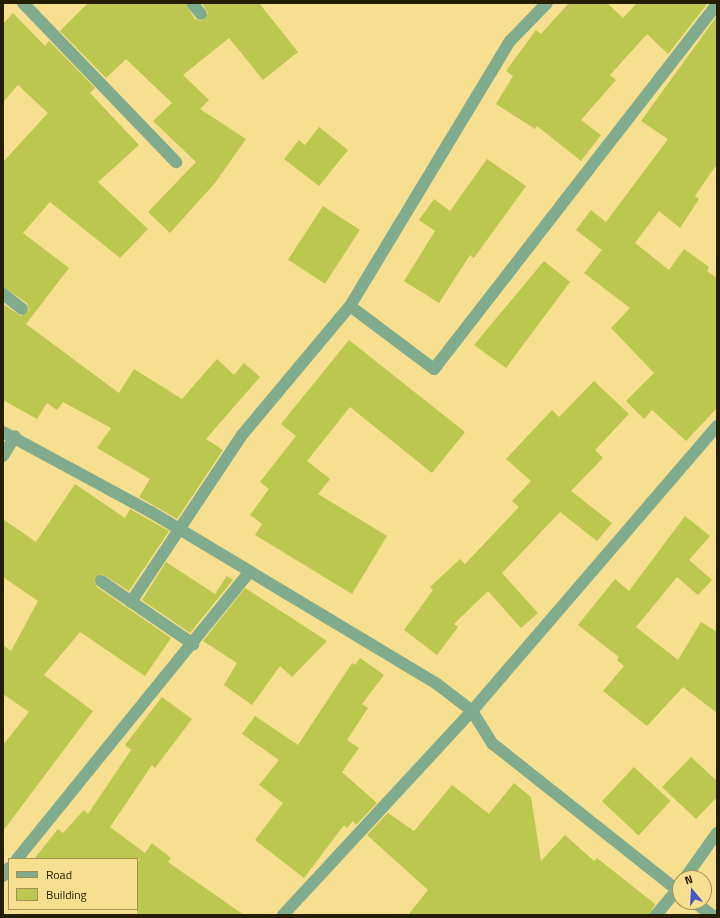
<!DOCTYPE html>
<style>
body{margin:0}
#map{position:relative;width:720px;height:918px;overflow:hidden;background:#f6df8e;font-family:"Titillium Web",sans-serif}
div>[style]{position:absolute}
.building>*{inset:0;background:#bcc74f;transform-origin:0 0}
.minor>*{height:12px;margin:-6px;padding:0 6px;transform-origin:6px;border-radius:6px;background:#80ac8d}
span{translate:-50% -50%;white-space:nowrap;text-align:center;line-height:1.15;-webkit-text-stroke:3px #f6df8e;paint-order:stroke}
.frame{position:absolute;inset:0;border:4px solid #251d00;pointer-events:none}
.legend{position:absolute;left:8px;top:858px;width:130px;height:52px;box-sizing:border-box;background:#f6df8e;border:1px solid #a29155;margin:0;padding:5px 7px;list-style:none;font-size:12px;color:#251d00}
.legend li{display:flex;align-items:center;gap:8px;height:20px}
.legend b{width:20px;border:1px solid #a29155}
.north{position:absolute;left:672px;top:870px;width:40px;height:40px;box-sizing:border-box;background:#f6df8e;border:1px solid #a29155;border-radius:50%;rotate:342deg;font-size:11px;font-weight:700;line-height:16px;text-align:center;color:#251d00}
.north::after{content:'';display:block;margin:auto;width:14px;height:18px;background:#4954c9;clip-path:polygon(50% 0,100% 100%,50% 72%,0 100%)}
</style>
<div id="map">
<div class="building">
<div style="clip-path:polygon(88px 3px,185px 3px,195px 19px,202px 21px,208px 13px,202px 3px,259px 3px,298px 52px,263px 80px,229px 38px,183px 75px,209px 100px,200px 109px,246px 139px,215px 183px,170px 233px,148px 212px,196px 162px,153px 121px,172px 103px,126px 59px,106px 78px,60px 31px)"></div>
<div style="clip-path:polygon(569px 3px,607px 3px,623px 18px,637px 3px,708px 3px,668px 54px,647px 34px,610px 75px,616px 80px,581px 120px,601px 135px,581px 161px,537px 126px,535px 129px,496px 104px,513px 76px,506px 71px,536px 30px,541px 34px)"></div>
<div style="clip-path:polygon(13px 13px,45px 46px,49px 41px,95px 88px,90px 93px,139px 145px,98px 182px,148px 229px,120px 258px,50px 202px,23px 233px,69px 268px,26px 324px,119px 393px,134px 369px,182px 399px,217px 359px,234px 375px,244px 363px,260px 377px,206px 439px,223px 450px,177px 519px,139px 497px,150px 479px,97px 448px,111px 428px,63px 402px,57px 410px,47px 403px,37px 419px,3px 400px,3px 304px,21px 316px,29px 310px,27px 303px,3px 287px,3px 162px,48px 113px,18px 85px,3px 102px,3px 24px)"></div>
<div style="clip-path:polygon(717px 16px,717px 164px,695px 196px,699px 199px,680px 228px,659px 211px,635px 243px,669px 270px,684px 249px,709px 267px,707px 271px,717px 278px,717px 408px,686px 441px,652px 410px,644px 419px,626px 401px,654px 373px,611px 328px,630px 308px,584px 273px,602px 250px,576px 230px,591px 210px,606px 222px,668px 139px,641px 121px)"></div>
<div style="clip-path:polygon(319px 127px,348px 150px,319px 186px,284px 159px,299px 140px,305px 145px)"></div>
<div style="clip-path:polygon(487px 159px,526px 186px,474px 258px,470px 255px,439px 303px,404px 281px,435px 231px,419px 220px,434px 199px,450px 211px)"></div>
<div style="left:323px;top:206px;width:44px;height:64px;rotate:33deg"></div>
<div style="clip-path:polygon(544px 261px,570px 282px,506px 368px,474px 345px)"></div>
<div style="clip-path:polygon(349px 340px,465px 432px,432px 473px,350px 407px,307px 461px,330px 479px,318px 494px,387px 536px,352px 594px,255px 535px,262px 524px,250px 515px,269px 489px,260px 482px,296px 436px,281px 424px)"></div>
<div style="clip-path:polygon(594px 381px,629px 414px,595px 450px,603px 458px,571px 491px,612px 523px,597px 541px,560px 512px,502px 573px,538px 613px,521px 628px,488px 591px,454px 624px,458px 627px,437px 655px,404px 630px,433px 590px,430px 587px,460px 559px,465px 564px,519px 507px,512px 501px,531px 481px,506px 459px,552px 410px,559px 417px)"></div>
<div style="clip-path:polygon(75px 484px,125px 518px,130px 509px,169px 531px,129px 591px,102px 574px,94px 581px,97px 587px,171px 638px,145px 676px,80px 632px,44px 675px,93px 711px,3px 831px,3px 745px,29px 712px,3px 694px,3px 645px,11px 651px,38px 601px,3px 577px,3px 519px,36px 542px)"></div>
<div style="clip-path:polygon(685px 516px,710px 536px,689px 560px,712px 580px,698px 595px,677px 577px,636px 627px,678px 660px,701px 622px,717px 632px,717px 713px,683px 687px,647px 726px,603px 691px,624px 666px,617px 660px,619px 657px,578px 625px,615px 579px,629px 591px)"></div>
<div style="clip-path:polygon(166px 562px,215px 594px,227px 576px,233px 580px,190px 633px,142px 600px)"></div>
<div style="clip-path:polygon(245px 588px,327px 641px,292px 677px,280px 666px,252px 705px,224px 685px,237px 663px,203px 641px)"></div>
<div style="clip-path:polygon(360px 658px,384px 675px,362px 704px,368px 708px,347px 740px,359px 748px,342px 772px,377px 803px,356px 825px,353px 821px,347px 828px,344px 825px,304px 878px,255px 840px,283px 803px,259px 785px,279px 760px,242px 734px,255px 716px,298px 745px,352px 663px,355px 665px)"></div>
<div style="clip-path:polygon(162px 697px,192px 719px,155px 768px,152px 765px,110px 827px,145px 853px,152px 843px,171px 858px,168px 862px,244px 915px,137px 915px,137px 863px,140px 859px,34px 859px,58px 829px,63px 833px,84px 810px,88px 814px,131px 750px,125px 745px)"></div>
<div style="clip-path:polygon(691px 757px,717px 781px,717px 797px,696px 819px,662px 787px)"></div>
<div style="left:634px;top:767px;width:50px;height:47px;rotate:43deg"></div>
<div style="clip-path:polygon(514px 783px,531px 797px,541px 861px,565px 835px,594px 861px,597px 858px,655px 904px,649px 915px,408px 915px,428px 890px,367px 835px,388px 813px,414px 831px,452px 785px,489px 814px)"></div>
</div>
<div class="minor">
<div style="left:23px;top:3px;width:221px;rotate:46.1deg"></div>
<div style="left:192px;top:3px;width:14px;rotate:51deg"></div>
<div style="left:3px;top:294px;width:24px;rotate:38deg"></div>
<div style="left:350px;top:306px;width:310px;rotate:-58.9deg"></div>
<div style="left:510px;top:41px;width:53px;rotate:-45.8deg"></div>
<div style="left:3px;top:432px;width:168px;rotate:28.4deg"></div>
<div style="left:151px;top:512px;width:334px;rotate:31deg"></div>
<div style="left:437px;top:684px;width:44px;rotate:37.6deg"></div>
<div style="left:472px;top:711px;width:39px;rotate:58deg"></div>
<div style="left:493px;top:744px;width:238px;rotate:38.4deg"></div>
<div style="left:3px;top:456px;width:23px;rotate:-59deg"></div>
<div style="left:101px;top:581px;width:112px;rotate:34.4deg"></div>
<div style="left:131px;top:602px;width:201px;rotate:-56.4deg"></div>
<div style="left:242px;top:435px;width:168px;rotate:-50.1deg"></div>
<div style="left:350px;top:306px;width:105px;rotate:36.9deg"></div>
<div style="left:434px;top:369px;width:462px;rotate:-52.2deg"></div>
<div style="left:17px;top:859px;width:369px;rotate:-51deg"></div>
<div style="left:3px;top:876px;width:10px;rotate:-53deg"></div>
<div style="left:685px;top:878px;width:55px;rotate:-54.6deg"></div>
<div style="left:694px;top:902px;width:22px;rotate:36deg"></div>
<div style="left:283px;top:915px;width:278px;rotate:-47.2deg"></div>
<div style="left:472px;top:711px;width:376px;rotate:-49.3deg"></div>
<div style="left:656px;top:915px;width:38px;rotate:-50deg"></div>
</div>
<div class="frame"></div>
<ul class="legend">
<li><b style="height:5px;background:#80ac8d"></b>Road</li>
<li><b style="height:11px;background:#bcc74f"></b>Building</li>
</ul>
<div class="north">N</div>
</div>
